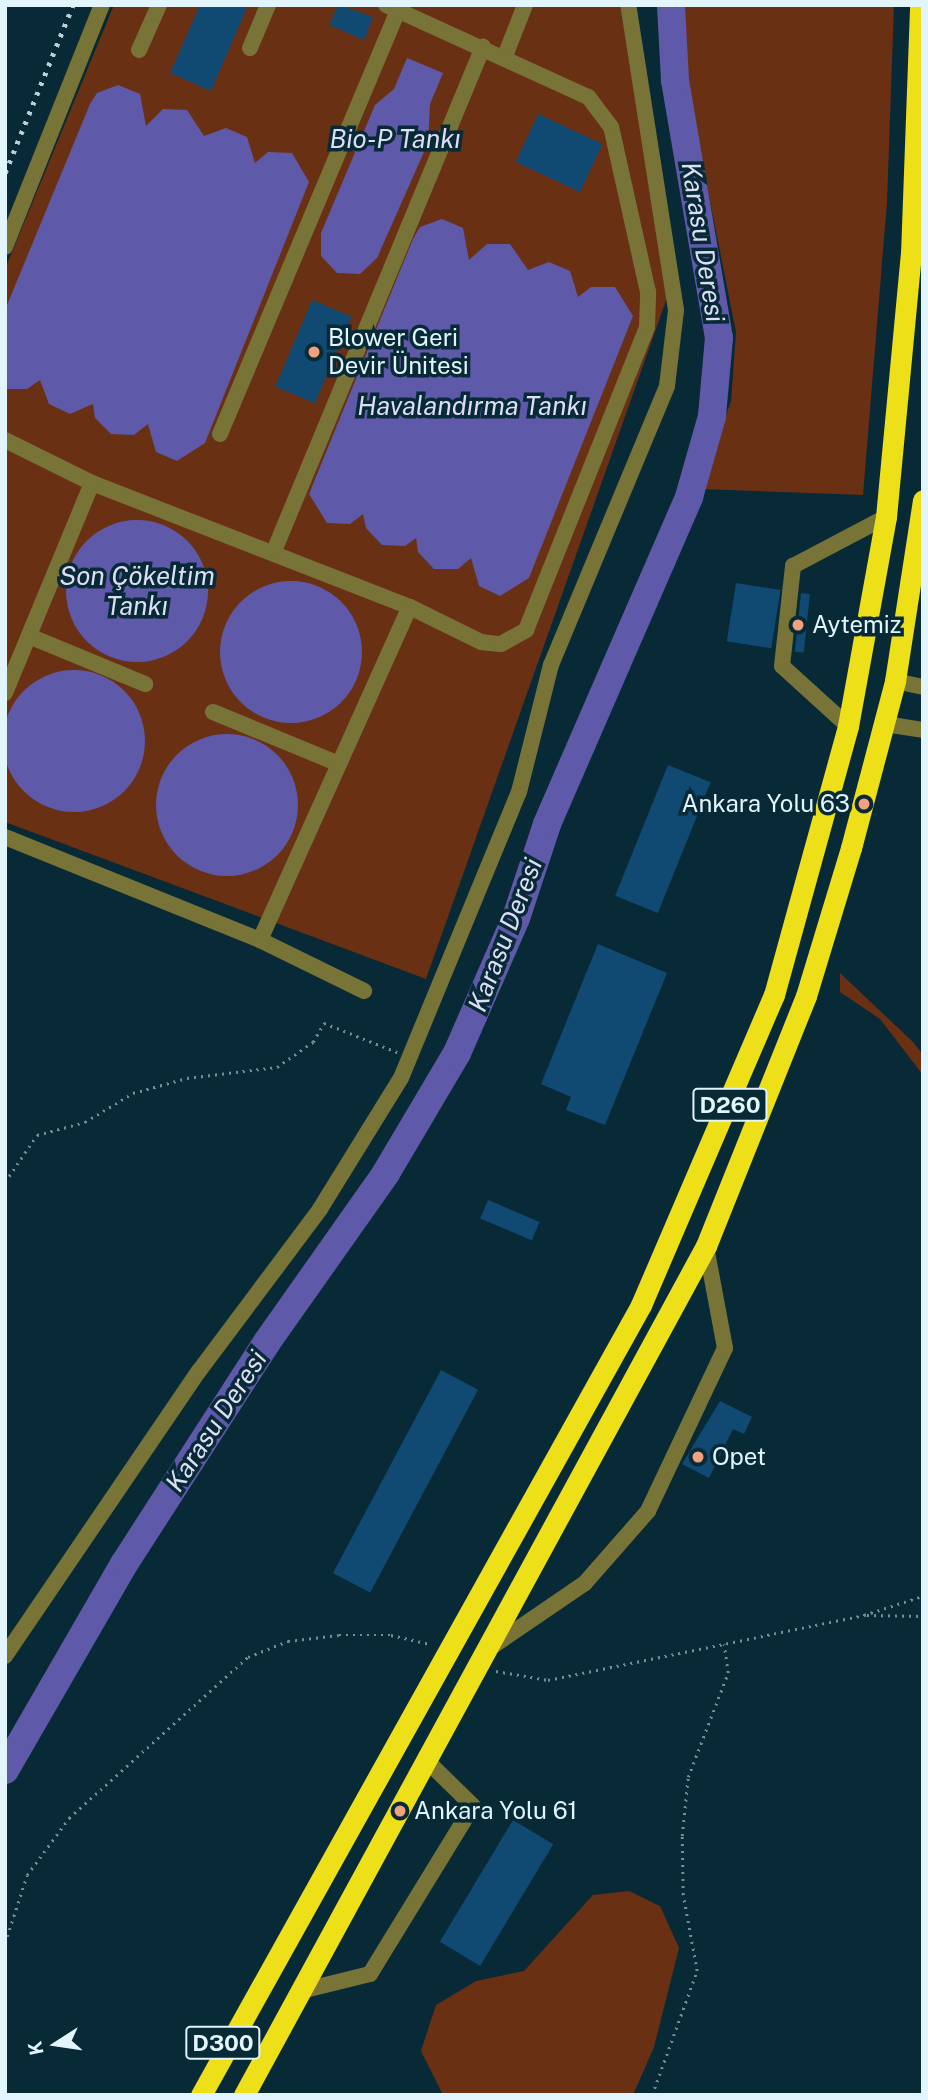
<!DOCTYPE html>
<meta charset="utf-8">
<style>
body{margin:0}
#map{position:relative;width:928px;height:2100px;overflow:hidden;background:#082a36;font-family:"Public Sans",sans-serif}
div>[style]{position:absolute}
.green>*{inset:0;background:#693014}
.water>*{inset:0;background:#5f59aa}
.round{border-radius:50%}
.river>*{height:28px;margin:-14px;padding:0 14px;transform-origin:14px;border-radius:14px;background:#5f59aa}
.building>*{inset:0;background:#104971;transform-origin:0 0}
.path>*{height:2.5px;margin-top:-1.25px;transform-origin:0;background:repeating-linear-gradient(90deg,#748e98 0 2px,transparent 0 7px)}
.minor>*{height:16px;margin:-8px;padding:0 8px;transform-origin:8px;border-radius:8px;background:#787336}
.highway>*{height:21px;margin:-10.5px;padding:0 10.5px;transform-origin:10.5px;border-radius:10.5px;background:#eddf18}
.rail>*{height:4.5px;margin-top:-2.25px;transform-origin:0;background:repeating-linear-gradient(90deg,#bacfd7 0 3.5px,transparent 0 10.5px)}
.dots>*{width:19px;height:19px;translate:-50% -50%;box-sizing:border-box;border:4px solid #082a36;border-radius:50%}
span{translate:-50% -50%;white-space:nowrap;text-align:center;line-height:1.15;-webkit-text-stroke:7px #082a36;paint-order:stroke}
.shield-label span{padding:2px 5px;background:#082a36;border:2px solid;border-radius:5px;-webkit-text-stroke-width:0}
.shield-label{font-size:23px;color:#e2f4fc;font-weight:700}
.poi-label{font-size:24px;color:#e2f4fc}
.left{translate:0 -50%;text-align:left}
.right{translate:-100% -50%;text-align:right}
.water-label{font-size:26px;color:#dddef5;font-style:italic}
.frame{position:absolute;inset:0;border:7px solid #e2f4fc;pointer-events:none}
.north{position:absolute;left:21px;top:2009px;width:70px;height:70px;-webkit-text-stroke:5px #082a36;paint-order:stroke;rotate:258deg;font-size:19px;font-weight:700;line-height:28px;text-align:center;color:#e2f4fc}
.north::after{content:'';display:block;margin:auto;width:24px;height:32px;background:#e2f4fc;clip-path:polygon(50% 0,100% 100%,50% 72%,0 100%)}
</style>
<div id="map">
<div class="green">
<div style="clip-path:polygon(114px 5px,630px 5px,668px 295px,426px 979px,5px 822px,5px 269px)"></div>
<div style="clip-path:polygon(671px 5px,894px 5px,887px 202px,863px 495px,700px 489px,731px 401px,736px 332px)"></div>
<div style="clip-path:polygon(840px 973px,913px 1042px,923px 1055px,923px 1075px,880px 1019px,840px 992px)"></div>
<div style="clip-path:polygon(629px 1891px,660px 1906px,679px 1948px,654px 2047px,633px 2095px,443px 2095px,421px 2051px,436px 2005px,476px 1981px,524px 1971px,593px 1895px)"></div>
</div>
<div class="water">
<div style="clip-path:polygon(407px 58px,443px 73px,430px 104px,428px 143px,377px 258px,360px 274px,337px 273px,321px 256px,321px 233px,375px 105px,394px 89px)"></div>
<div style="clip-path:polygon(118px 85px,140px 94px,146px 126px,163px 109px,187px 110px,204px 136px,226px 128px,247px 137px,255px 163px,268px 152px,292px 153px,309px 182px,205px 443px,177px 461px,156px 452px,148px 424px,134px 435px,111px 434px,95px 418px,93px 404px,70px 414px,49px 404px,40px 380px,27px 389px,5px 389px,5px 310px,90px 104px,97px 93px)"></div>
<div style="clip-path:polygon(442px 219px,463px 228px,469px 260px,487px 244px,510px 244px,528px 270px,549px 262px,570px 271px,578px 297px,591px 287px,615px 287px,633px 316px,529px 578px,500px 596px,479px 586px,471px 558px,458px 569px,434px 569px,418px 552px,416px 538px,405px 546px,382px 545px,366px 528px,363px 514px,350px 524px,327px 523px,309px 494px,413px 239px,420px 227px)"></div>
<div class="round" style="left:66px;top:520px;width:142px;height:142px"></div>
<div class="round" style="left:220px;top:581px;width:142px;height:142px"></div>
<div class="round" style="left:3px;top:670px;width:142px;height:142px"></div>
<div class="round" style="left:156px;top:734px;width:142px;height:142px"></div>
</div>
<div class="river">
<div style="left:5px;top:1770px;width:238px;rotate:-60deg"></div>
<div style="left:124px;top:1564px;width:264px;rotate:-57.2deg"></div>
<div style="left:267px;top:1342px;width:207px;rotate:-54.8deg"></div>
<div style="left:386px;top:1173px;width:139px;rotate:-59.4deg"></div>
<div style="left:457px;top:1053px;width:147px;rotate:-66.4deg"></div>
<div style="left:516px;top:918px;width:99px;rotate:-71.7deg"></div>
<div style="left:547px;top:824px;width:357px;rotate:-66.5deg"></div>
<div style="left:689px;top:497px;width:84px;rotate:-74.1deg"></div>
<div style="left:712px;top:416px;width:78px;rotate:-84.9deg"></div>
<div style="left:719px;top:338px;width:262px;rotate:-99.7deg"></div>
<div style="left:675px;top:80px;width:75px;rotate:-93.1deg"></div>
</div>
<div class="building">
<div style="clip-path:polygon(200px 5px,248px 5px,211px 91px,170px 73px)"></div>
<div style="clip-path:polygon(338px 5px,373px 17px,364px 40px,329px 25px)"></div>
<div style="left:538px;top:114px;width:71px;height:53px;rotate:25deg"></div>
<div style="left:312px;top:300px;width:43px;height:94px;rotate:23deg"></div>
<div style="left:736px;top:583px;width:45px;height:59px;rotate:9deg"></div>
<div style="left:801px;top:593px;width:9px;height:59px;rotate:6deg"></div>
<div style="left:668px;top:765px;width:46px;height:141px;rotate:22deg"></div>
<div style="clip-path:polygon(598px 944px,667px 973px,605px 1125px,566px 1110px,571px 1097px,541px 1084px)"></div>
<div style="left:488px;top:1200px;width:56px;height:20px;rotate:23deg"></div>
<div style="left:441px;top:1370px;width:42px;height:230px;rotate:28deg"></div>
<div style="clip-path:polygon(720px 1401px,752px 1417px,744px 1434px,733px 1429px,709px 1478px,682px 1464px)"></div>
<div style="left:513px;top:1820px;width:47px;height:142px;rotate:31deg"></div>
</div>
<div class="path">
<div style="left:5px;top:1182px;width:57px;rotate:-55.8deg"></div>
<div style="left:37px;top:1135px;width:50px;rotate:-15.2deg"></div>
<div style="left:85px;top:1122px;width:56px;rotate:-31.1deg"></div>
<div style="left:133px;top:1093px;width:56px;rotate:-15.5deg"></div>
<div style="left:187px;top:1078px;width:91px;rotate:-7deg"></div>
<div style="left:277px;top:1067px;width:44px;rotate:-34.8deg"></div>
<div style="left:313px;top:1042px;width:22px;rotate:-60deg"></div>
<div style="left:324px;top:1023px;width:79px;rotate:21.7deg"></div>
<div style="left:867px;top:1615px;width:56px;rotate:1deg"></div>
<div style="left:496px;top:1671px;width:53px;rotate:9.8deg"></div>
<div style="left:548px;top:1680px;width:323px;rotate:-11.6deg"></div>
<div style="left:864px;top:1615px;width:62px;rotate:-17.9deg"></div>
<div style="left:5px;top:1943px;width:71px;rotate:-72.1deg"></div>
<div style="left:27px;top:1875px;width:71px;rotate:-53.6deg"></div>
<div style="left:69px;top:1818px;width:241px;rotate:-42deg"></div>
<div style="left:248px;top:1657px;width:43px;rotate:-21.8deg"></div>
<div style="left:288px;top:1641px;width:51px;rotate:-6.7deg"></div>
<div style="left:339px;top:1635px;width:52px"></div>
<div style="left:391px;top:1635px;width:40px;rotate:13deg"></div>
<div style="left:652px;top:2095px;width:132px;rotate:-70.1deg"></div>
<div style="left:697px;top:1971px;width:77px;rotate:-100.4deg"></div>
<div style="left:683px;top:1895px;width:59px;rotate:-91deg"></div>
<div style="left:682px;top:1836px;width:59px;rotate:-84.2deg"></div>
<div style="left:688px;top:1777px;width:111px;rotate:-69deg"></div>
<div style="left:728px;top:1673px;width:29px;rotate:-98deg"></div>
</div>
<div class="minor">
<div style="left:250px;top:48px;width:47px;rotate:-67.3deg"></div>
<div style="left:139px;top:50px;width:49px;rotate:-66deg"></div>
<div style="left:505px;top:56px;width:55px;rotate:-68.6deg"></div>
<div style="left:5px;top:247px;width:261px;rotate:-68.2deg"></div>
<div style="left:220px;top:434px;width:460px;rotate:-67.2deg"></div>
<div style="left:5px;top:440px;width:97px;rotate:26.3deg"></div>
<div style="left:92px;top:483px;width:341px;rotate:21.3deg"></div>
<div style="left:410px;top:607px;width:79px;rotate:26.2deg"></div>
<div style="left:481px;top:642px;width:20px;rotate:6deg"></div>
<div style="left:501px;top:644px;width:29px;rotate:-29deg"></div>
<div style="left:526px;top:630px;width:326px;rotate:-68.2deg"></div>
<div style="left:647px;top:327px;width:35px;rotate:-88deg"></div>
<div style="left:648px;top:292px;width:169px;rotate:-102.6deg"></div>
<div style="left:611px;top:127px;width:38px;rotate:-127deg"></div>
<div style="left:588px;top:97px;width:222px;rotate:-155.5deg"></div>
<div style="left:274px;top:551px;width:546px;rotate:-67.48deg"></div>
<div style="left:29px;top:636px;width:126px;rotate:22.5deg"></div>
<div style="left:895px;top:681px;width:29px;rotate:12deg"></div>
<div style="left:5px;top:693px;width:227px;rotate:-67.5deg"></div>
<div style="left:213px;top:712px;width:136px;rotate:22.4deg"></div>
<div style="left:885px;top:724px;width:38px;rotate:9deg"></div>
<div style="left:848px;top:726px;width:89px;rotate:-137.7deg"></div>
<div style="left:782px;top:666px;width:101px;rotate:-83.7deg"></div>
<div style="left:793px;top:566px;width:105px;rotate:-27.8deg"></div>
<div style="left:5px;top:837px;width:275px;rotate:22deg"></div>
<div style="left:260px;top:940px;width:116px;rotate:26.1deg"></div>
<div style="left:260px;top:940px;width:365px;rotate:-65.8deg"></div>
<div style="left:490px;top:1648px;width:115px;rotate:-34.4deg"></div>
<div style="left:585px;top:1583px;width:96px;rotate:-48.8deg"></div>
<div style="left:648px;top:1511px;width:180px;rotate:-64.7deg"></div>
<div style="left:725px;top:1348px;width:104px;rotate:-100.6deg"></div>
<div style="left:5px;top:1656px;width:345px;rotate:-55.8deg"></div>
<div style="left:199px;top:1371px;width:202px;rotate:-53.2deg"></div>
<div style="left:320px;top:1209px;width:154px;rotate:-58.3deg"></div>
<div style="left:401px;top:1078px;width:309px;rotate:-67.6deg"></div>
<div style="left:519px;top:792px;width:131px;rotate:-75.9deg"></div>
<div style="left:551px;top:665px;width:302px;rotate:-67.4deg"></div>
<div style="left:667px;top:386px;width:77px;rotate:-83.2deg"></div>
<div style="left:676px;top:310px;width:309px;rotate:-98.9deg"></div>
<div style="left:301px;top:1991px;width:71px;rotate:-13.8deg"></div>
<div style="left:370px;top:1974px;width:197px;rotate:-58.5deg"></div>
<div style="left:473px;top:1806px;width:64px;rotate:-135.6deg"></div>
</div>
<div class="highway">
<div style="left:201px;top:2095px;width:904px;rotate:-60.88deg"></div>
<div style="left:641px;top:1305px;width:337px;rotate:-66.8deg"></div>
<div style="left:774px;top:995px;width:279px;rotate:-74.6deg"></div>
<div style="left:848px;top:726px;width:212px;rotate:-79.7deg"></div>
<div style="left:886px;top:517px;width:264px;rotate:-84.6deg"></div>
<div style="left:911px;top:254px;width:249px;rotate:-87.9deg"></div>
<div style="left:244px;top:2095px;width:967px;rotate:-61.45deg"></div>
<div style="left:706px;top:1246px;width:269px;rotate:-68.2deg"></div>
<div style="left:806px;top:996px;width:155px;rotate:-73.1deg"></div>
<div style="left:851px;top:848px;width:173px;rotate:-75.2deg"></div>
<div style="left:895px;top:681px;width:183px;rotate:-81.2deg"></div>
</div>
<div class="rail">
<div style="left:5px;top:173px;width:181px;rotate:-68deg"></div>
</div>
<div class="dots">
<div style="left:314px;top:352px;background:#f1a17d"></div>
<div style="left:798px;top:625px;background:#f1a17d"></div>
<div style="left:864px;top:804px;background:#f1a17d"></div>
<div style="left:698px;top:1457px;background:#f1a17d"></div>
<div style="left:400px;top:1811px;background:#f1a17d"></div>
</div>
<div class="shield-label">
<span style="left:730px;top:1105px">D260</span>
<span style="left:223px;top:2043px">D300</span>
</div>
<div class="poi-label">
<span class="left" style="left:328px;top:352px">Blower Geri<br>Devir Ünitesi</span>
<span class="left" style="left:812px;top:625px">Aytemiz</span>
<span class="right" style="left:850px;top:804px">Ankara Yolu 63</span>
<span class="left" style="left:712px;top:1457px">Opet</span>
<span class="left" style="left:414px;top:1811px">Ankara Yolu 61</span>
</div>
<div class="water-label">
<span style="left:395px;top:139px">Bio-P Tankı</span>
<span style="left:703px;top:242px;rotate:81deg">Karasu Deresi</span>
<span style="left:472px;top:406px">Havalandırma Tankı</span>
<span style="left:137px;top:591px">Son Çökeltim<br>Tankı</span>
<span style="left:505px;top:935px;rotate:-69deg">Karasu Deresi</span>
<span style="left:216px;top:1421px;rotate:-57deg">Karasu Deresi</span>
</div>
<div class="frame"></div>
<div class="north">K</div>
</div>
